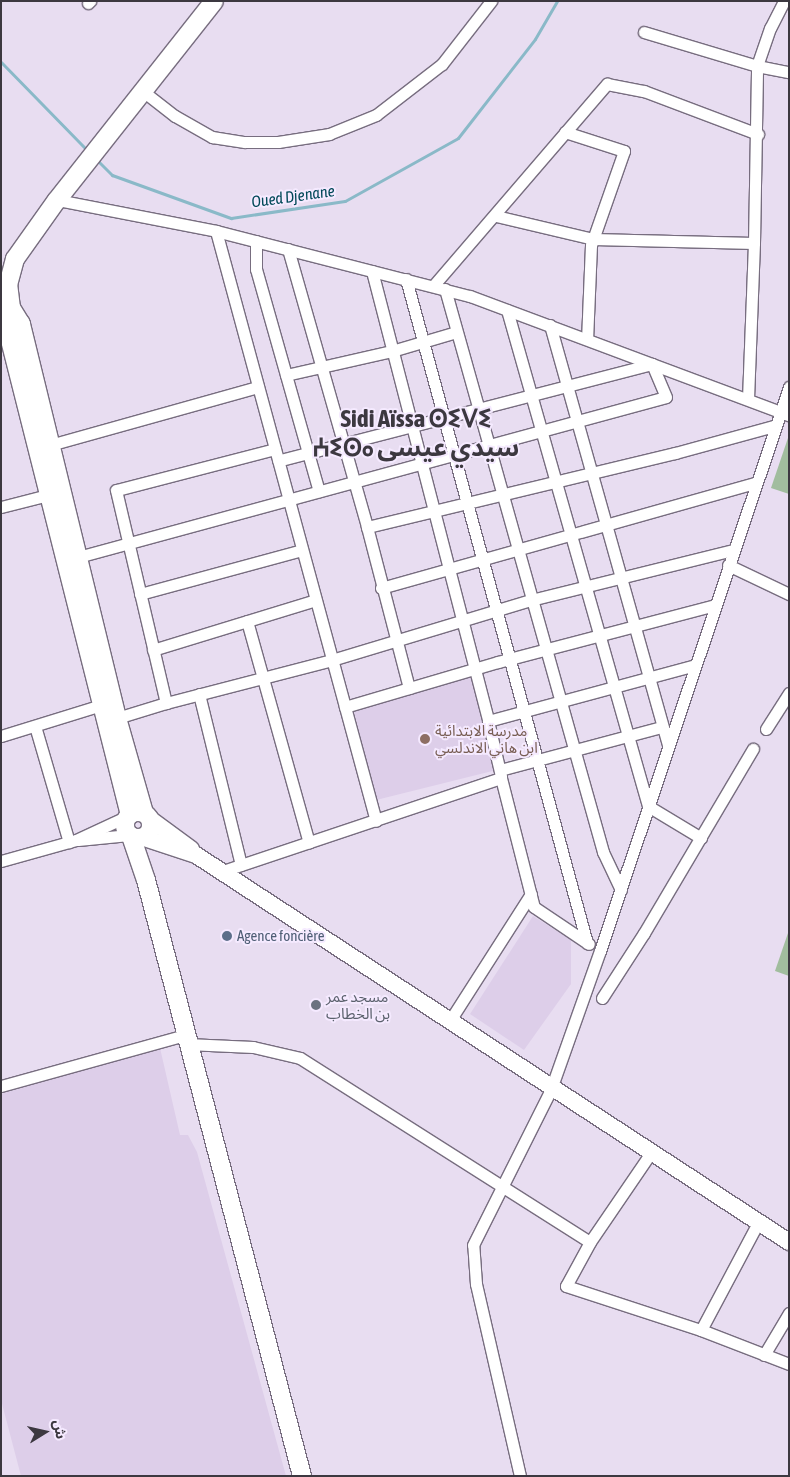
<!DOCTYPE html>
<meta charset="utf-8">
<style>
body{margin:0}
#map{position:relative;width:790px;height:1477px;overflow:hidden;background:#e8ddf1;font-family:"Asap Condensed","Noto Sans Arabic","Noto Sans Tifinagh",sans-serif}
div>[style]{position:absolute}
.built>*{inset:0;background:#ddcee9;transform-origin:0 0}
.green>*{inset:0;background:#a1bd9e}
.stream>*{height:3px;margin:-1.5px;padding:0 1.5px;transform-origin:1.5px;border-radius:1.5px;background:#8ab9c8}
.roads{filter:drop-shadow(1px 0 #776d7f) drop-shadow(-1px 0 #776d7f) drop-shadow(0 1px #776d7f) drop-shadow(0 -1px #776d7f)}
.street>*{height:11px;margin:-5.5px;padding:0 5.5px;transform-origin:5.5px;border-radius:5.5px;background:#fff}
.secondary>*{height:16px;margin:-8px;padding:0 8px;transform-origin:8px;border-radius:8px;background:#fff}
.primary>*{height:18px;margin:-9px;padding:0 9px;transform-origin:9px;border-radius:9px;background:#fff}
.primary>.ring{margin:-9px;padding:0;box-sizing:content-box;background:none;border:18px solid #fff;border-radius:50%}
.dots>*{width:14px;height:14px;translate:-50% -50%;box-sizing:border-box;border:2px solid #f5eaff;border-radius:50%}
span{translate:-50% -50%;white-space:nowrap;text-align:center;line-height:1.15;-webkit-text-stroke:4px #f5eaff;paint-order:stroke}
.education-label{font-size:15px;color:#785e54}
.left{translate:0 -50%;text-align:left}
.service-label{font-size:15px;color:#4e5e75}
.worship-label{font-size:15px;color:#5b616d}
.water-label{font-size:16px;color:#004858;font-style:italic}
.town-label{font-size:25px;color:#3c3840;font-weight:700}
.frame{position:absolute;inset:0;border:2px solid #3c3840;pointer-events:none}
.north{position:absolute;left:20px;top:1407px;width:50px;height:50px;-webkit-text-stroke:4px #f5eaff;paint-order:stroke;rotate:80deg;font-size:14px;font-weight:700;line-height:20px;text-align:center;color:#3c3840}
.north::after{content:'';display:block;margin:auto;width:18px;height:22px;background:#3c3840;clip-path:polygon(50% 0,100% 100%,50% 72%,0 100%)}
</style>
<div id="map">
<div class="built">
<div style="left:473px;top:676px;width:97px;height:124px;rotate:76deg"></div>
<div style="clip-path:polygon(533px 916px,571px 940px,571px 984px,524px 1050px,470px 1014px)"></div>
<div style="clip-path:polygon(160px 1048px,180px 1135px,188px 1135px,197px 1152px,286px 1476px,21px 1476px,1px 1400px,1px 1094px)"></div>
</div>
<div class="green">
<div style="clip-path:polygon(789px 435px,789px 494px,771px 488px)"></div>
<div style="clip-path:polygon(788px 933px,789px 933px,789px 976px,775px 971px)"></div>
</div>
<div class="stream">
<div style="left:1px;top:62px;width:124px;rotate:45.7deg"></div>
<div style="left:96px;top:159px;width:23px;rotate:45deg"></div>
<div style="left:112px;top:175px;width:127px;rotate:19.9deg"></div>
<div style="left:231px;top:218px;width:115px;rotate:-8.5deg"></div>
<div style="left:345px;top:201px;width:129px;rotate:-29.1deg"></div>
<div style="left:458px;top:138px;width:125px;rotate:-52.1deg"></div>
<div style="left:535px;top:39px;width:44px;rotate:-59.9deg"></div>
</div>
<div class="roads">
<div class="street">
<div style="left:784px;top:1px;width:30px;rotate:117deg"></div>
<div style="left:770px;top:28px;width:40px;rotate:108.9deg"></div>
<div style="left:757px;top:66px;width:33px;rotate:11deg"></div>
<div style="left:88px;top:3px;width:3px;rotate:-45deg"></div>
<div style="left:144px;top:92px;width:39px;rotate:38deg"></div>
<div style="left:175px;top:116px;width:43px;rotate:29.6deg"></div>
<div style="left:212px;top:137px;width:33px;rotate:9deg"></div>
<div style="left:245px;top:142px;width:33px"></div>
<div style="left:278px;top:142px;width:52px;rotate:-8.9deg"></div>
<div style="left:329px;top:134px;width:51px;rotate:-22deg"></div>
<div style="left:376px;top:115px;width:83px;rotate:-37.7deg"></div>
<div style="left:442px;top:64px;width:80px;rotate:-52.1deg"></div>
<div style="left:565px;top:132px;width:62px;rotate:17.9deg"></div>
<div style="left:624px;top:151px;width:100px;rotate:109.3deg"></div>
<div style="left:591px;top:245px;width:94px;rotate:92.4deg"></div>
<div style="left:57px;top:200px;width:162px;rotate:11deg"></div>
<div style="left:216px;top:231px;width:262px;rotate:14.4deg"></div>
<div style="left:470px;top:296px;width:340px;rotate:20.5deg"></div>
<div style="left:496px;top:216px;width:100px;rotate:13.3deg"></div>
<div style="left:593px;top:239px;width:161px;rotate:1.4deg"></div>
<div style="left:754px;top:243px;width:177px;rotate:-89deg"></div>
<div style="left:757px;top:66px;width:118px;rotate:-163.3deg"></div>
<div style="left:216px;top:231px;width:611px;rotate:74.83deg"></div>
<div style="left:256px;top:241px;width:28px;rotate:90deg"></div>
<div style="left:256px;top:269px;width:231px;rotate:74.2deg"></div>
<div style="left:288px;top:249px;width:289px;rotate:74.1deg"></div>
<div style="left:372px;top:271px;width:465px;rotate:75.5deg"></div>
<div style="left:488px;top:721px;width:214px;rotate:-15.1deg"></div>
<div style="left:406px;top:279px;width:688px;rotate:74.75deg"></div>
<div style="left:433px;top:286px;width:267px;rotate:-49.3deg"></div>
<div style="left:607px;top:84px;width:38px;rotate:11deg"></div>
<div style="left:644px;top:91px;width:122px;rotate:20.7deg"></div>
<div style="left:445px;top:289px;width:585px;rotate:74.32deg"></div>
<div style="left:603px;top:852px;width:42px;rotate:64.7deg"></div>
<div style="left:507px;top:310px;width:516px;rotate:74.13deg"></div>
<div style="left:648px;top:806px;width:62px;rotate:31.1deg"></div>
<div style="left:550px;top:325px;width:437px;rotate:74.3deg"></div>
<div style="left:286px;top:375px;width:109px;rotate:-12.8deg"></div>
<div style="left:392px;top:351px;width:67px;rotate:-16.5deg"></div>
<div style="left:748px;top:399px;width:156px;rotate:-87.8deg"></div>
<div style="left:50px;top:445px;width:216px;rotate:-15.6deg"></div>
<div style="left:275px;top:449px;width:164px;rotate:165.5deg"></div>
<div style="left:116px;top:490px;width:219px;rotate:76.8deg"></div>
<div style="left:166px;top:703px;width:171px;rotate:-14.5deg"></div>
<div style="left:332px;top:660px;width:208px;rotate:-16.8deg"></div>
<div style="left:531px;top:600px;width:208px;rotate:-13.9deg"></div>
<div style="left:1px;top:507px;width:49px;rotate:-14.3deg"></div>
<div style="left:78px;top:557px;width:609px;rotate:-15.22deg"></div>
<div style="left:666px;top:397px;width:36px;rotate:-113deg"></div>
<div style="left:652px;top:364px;width:386px;rotate:165.5deg"></div>
<div style="left:728px;top:565px;width:68px;rotate:25.4deg"></div>
<div style="left:381px;top:588px;width:388px;rotate:-15.7deg"></div>
<div style="left:140px;top:594px;width:168px;rotate:-15.2deg"></div>
<div style="left:247px;top:621px;width:230px;rotate:74.4deg"></div>
<div style="left:153px;top:650px;width:170px;rotate:-17.1deg"></div>
<div style="left:409px;top:688px;width:166px;rotate:-104.6deg"></div>
<div style="left:367px;top:527px;width:317px;rotate:-13.5deg"></div>
<div style="left:675px;top:453px;width:103px;rotate:-15.3deg"></div>
<div style="left:199px;top:694px;width:176px;rotate:76.2deg"></div>
<div style="left:345px;top:707px;width:159px;rotate:-16.4deg"></div>
<div style="left:498px;top:662px;width:224px;rotate:-14.7deg"></div>
<div style="left:117px;top:718px;width:51px;rotate:-17deg"></div>
<div style="left:488px;top:721px;width:57px;rotate:76.7deg"></div>
<div style="left:35px;top:726px;width:121px;rotate:73.7deg"></div>
<div style="left:766px;top:729px;width:43px;rotate:-57.4deg"></div>
<div style="left:1px;top:736px;width:105px;rotate:-17.2deg"></div>
<div style="left:500px;top:770px;width:168px;rotate:-14.9deg"></div>
<div style="left:78px;top:840px;width:51px;rotate:-5.6deg"></div>
<div style="left:1px;top:861px;width:78px;rotate:-15.6deg"></div>
<div style="left:76px;top:840px;width:57px;rotate:-24.8deg"></div>
<div style="left:220px;top:872px;width:296px;rotate:-18.5deg"></div>
<div style="left:501px;top:778px;width:133px;rotate:75.7deg"></div>
<div style="left:534px;top:907px;width:66px;rotate:33.9deg"></div>
<div style="left:602px;top:998px;width:77px;rotate:-57.1deg"></div>
<div style="left:644px;top:933px;width:214px;rotate:-59.4deg"></div>
<div style="left:449px;top:1022px;width:152px;rotate:-57.4deg"></div>
<div style="left:187px;top:1044px;width:66px;rotate:2.6deg"></div>
<div style="left:253px;top:1047px;width:48px;rotate:13.2deg"></div>
<div style="left:300px;top:1058px;width:343px;rotate:32.4deg"></div>
<div style="left:1px;top:1086px;width:191px;rotate:-15.5deg"></div>
<div style="left:650px;top:1154px;width:107px;rotate:124.3deg"></div>
<div style="left:590px;top:1242px;width:50px;rotate:118.6deg"></div>
<div style="left:566px;top:1286px;width:142px;rotate:18.1deg"></div>
<div style="left:701px;top:1330px;width:94px;rotate:21.1deg"></div>
<div style="left:701px;top:1330px;width:123px;rotate:-62deg"></div>
<div style="left:764px;top:1355px;width:49px;rotate:-59.2deg"></div>
<div style="left:520px;top:1476px;width:197px;rotate:-102.9deg"></div>
<div style="left:476px;top:1284px;width:39px;rotate:-94deg"></div>
<div style="left:473px;top:1245px;width:174px;rotate:-63.4deg"></div>
<div style="left:551px;top:1089px;width:146px;rotate:-70.5deg"></div>
<div style="left:600px;top:951px;width:595px;rotate:-71.47deg"></div>
</div>
<div class="secondary">
<div style="left:150px;top:819px;width:51px;rotate:36.2deg"></div>
<div style="left:144px;top:838px;width:55px;rotate:18.1deg"></div>
<div style="left:196px;top:855px;width:708px;rotate:33.13deg"></div>
</div>
<div class="primary">
<div style="left:11px;top:308px;width:20px;rotate:101deg"></div>
<div style="left:7px;top:328px;width:502px;rotate:75.83deg"></div>
<div class="ring" style="left:125px;top:812px;width:8px;height:8px"></div>
<div style="left:144px;top:813px;width:99px;rotate:-105.9deg"></div>
<div style="left:117px;top:718px;width:406px;rotate:-103.7deg"></div>
<div style="left:21px;top:324px;width:19px;rotate:-122deg"></div>
<div style="left:11px;top:308px;width:23px;rotate:-97deg"></div>
<div style="left:8px;top:285px;width:27px;rotate:-75deg"></div>
<div style="left:15px;top:259px;width:72px;rotate:-54.6deg"></div>
<div style="left:57px;top:200px;width:253px;rotate:-51.7deg"></div>
<div style="left:131px;top:836px;width:46px;rotate:71.2deg"></div>
<div style="left:146px;top:880px;width:616px;rotate:75.33deg"></div>
</div>
</div>
<div class="dots">
<div style="left:425px;top:739px;background:#8d6e63"></div>
<div style="left:227px;top:936px;background:#5c6f8a"></div>
<div style="left:316px;top:1005px;background:#6b7280"></div>
</div>
<div class="education-label">
<span class="left" style="left:435px;top:739px">مدرسة الابتدائية<br>ابن هاني الاندلسي</span>
</div>
<div class="service-label">
<span class="left" style="left:237px;top:936px">Agence foncière</span>
</div>
<div class="worship-label">
<span class="left" style="left:326px;top:1005px">مسجد عمر<br>بن الخطاب</span>
</div>
<div class="water-label">
<span style="left:293px;top:196px;rotate:-8deg">Oued Djenane</span>
</div>
<div class="town-label">
<span style="left:416px;top:433px">Sidi Aïssa ⵙⵉⴸⵉ<br>ⵄⵉⵙⴰ سيدي عيسى</span>
</div>
<div class="frame"></div>
<div class="north">ش</div>
</div>
